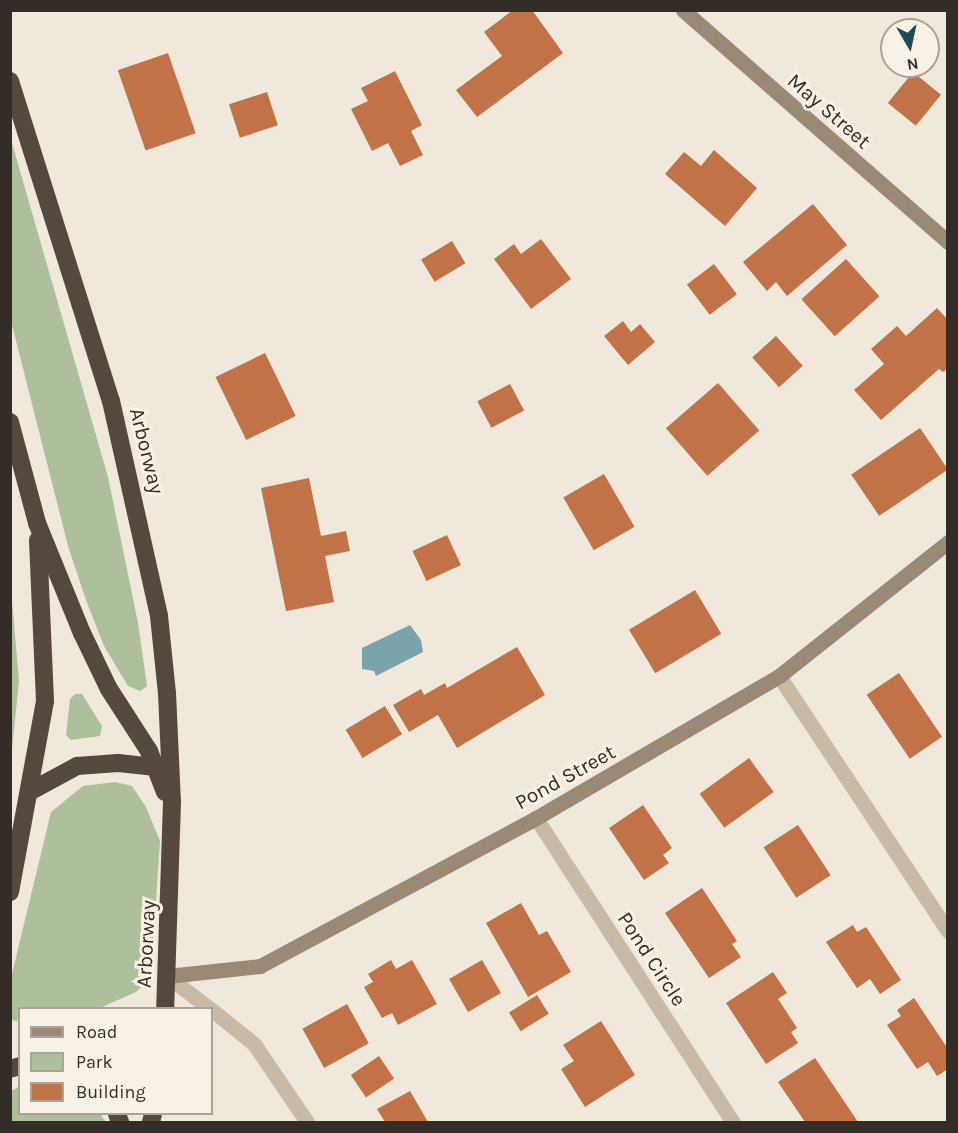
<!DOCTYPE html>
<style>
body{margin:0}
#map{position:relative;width:958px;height:1133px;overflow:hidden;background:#f0e8da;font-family:Karla,sans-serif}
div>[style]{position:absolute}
.green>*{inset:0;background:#aebf9b}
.water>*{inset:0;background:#7aa4ac}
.building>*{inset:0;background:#c17347;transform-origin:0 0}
.street>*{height:15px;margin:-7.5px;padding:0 7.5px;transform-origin:7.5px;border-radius:7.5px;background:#c8baa7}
.secondary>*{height:15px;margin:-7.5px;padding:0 7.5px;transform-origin:7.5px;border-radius:7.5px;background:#9b8978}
.highway>*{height:18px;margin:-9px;padding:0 9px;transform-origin:9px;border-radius:9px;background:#55483e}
span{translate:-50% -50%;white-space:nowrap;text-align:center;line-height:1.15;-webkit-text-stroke:6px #f8f2e6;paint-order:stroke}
.street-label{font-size:21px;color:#342d27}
.frame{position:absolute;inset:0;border:12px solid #342d27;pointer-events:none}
.legend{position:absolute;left:18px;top:1007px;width:195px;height:108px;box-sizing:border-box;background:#f8f2e6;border:2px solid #aaa39a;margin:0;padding:8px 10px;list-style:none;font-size:18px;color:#342d27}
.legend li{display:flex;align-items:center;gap:12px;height:30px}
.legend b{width:30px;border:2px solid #aaa39a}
.north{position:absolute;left:880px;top:18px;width:60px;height:60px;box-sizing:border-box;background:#f8f2e6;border:2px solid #aaa39a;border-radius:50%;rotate:171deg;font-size:16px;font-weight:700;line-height:24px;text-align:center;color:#342d27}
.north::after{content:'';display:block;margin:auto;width:21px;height:27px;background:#1e4a54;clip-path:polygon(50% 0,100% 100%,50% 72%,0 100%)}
</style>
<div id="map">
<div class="green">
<div style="clip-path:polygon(10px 136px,108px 477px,138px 623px,147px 686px,140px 691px,128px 686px,104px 646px,86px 600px,68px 546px,11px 321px)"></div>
<div style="clip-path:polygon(10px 578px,19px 681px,11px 759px,10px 759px)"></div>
<div style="clip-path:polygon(75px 694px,82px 694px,102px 726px,100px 736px,71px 740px,66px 735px,70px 699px)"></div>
<div style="clip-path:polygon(115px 782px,132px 786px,146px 807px,160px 841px,152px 960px,145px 983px,136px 992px,100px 1008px,20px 1008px,17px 1022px,11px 1019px,11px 978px,51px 812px,83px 786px)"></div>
<div style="clip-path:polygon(19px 1087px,20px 1114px,100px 1114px,106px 1122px,11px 1122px,11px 1091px)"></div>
</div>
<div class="water">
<div style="clip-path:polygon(410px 625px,421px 640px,423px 652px,376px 676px,374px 671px,362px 669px,362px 648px)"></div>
</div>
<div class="building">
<div style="clip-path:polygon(513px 10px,532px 10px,563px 53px,477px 117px,456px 90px,502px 56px,484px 32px)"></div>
<div style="left:168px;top:53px;width:85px;height:53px;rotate:71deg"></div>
<div style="clip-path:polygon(395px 71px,422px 125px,411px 131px,423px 155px,400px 166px,388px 143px,372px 151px,351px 109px,368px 101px,361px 88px)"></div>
<div style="left:913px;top:72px;width:36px;height:40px;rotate:39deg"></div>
<div style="left:267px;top:92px;width:35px;height:40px;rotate:72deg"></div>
<div style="clip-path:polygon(714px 150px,757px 188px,725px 226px,665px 174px,684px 152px,701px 166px)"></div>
<div style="clip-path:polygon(813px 204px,847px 245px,787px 296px,776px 282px,767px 291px,743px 262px)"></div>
<div style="clip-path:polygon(541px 239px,571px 279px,531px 309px,494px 259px,514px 244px,521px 254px)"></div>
<div style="left:452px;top:241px;width:26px;height:36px;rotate:59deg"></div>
<div style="left:846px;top:259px;width:50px;height:60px;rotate:48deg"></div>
<div style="left:714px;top:264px;width:38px;height:34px;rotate:53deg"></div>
<div style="clip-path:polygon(937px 308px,948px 320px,948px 368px,943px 372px,939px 369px,881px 420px,854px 390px,884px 364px,871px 349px,897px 326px,906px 336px)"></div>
<div style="clip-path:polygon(623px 321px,631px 332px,640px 324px,655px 342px,628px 365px,604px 336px)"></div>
<div style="left:776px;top:336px;width:40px;height:32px;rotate:48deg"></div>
<div style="left:265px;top:353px;width:70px;height:55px;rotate:64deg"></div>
<div style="left:718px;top:383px;width:63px;height:69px;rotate:49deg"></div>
<div style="left:510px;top:384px;width:30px;height:37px;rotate:62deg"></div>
<div style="left:920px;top:428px;width:50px;height:83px;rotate:56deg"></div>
<div style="left:604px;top:474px;width:61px;height:47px;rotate:60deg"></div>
<div style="clip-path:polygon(309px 478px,321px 536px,346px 531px,350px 551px,325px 556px,334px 602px,286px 611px,261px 488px)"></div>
<div style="left:447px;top:535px;width:33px;height:38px;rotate:65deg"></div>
<div style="left:695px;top:590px;width:51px;height:77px;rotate:59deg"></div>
<div style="clip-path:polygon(517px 647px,545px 695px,457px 748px,438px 715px,409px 732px,393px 705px,421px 689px,424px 695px,445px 683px,447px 688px)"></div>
<div style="left:899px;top:673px;width:77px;height:39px;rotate:56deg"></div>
<div style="left:385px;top:706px;width:33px;height:46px;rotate:59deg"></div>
<div style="left:749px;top:758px;width:42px;height:61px;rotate:54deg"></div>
<div style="clip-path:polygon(643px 805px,672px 848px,663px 855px,669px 863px,644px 880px,609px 828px)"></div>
<div style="left:798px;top:825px;width:60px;height:41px;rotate:57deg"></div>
<div style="clip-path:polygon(702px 888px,737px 941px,732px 944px,741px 957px,709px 978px,665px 913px)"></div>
<div style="clip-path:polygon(521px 903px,539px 935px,547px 931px,571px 972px,528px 997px,486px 923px)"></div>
<div style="clip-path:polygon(853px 925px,857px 932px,866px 927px,901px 980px,880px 994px,870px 979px,857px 988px,826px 942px)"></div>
<div style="clip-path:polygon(391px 960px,396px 969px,412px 960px,437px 1004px,398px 1025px,392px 1013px,382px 1018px,364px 987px,373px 982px,368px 974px)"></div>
<div style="left:482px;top:960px;width:38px;height:38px;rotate:60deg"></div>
<div style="clip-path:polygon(773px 972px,787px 993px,778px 999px,797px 1028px,791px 1032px,798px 1043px,766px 1064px,726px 1003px)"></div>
<div style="left:537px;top:995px;width:22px;height:33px;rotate:58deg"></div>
<div style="clip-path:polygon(914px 998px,948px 1049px,948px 1069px,937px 1076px,928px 1062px,917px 1069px,887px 1025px,901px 1016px,897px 1010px)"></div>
<div style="left:347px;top:1004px;width:45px;height:51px;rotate:61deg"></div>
<div style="clip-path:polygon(601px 1021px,635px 1075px,585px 1107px,561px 1069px,574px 1061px,563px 1045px)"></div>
<div style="left:379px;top:1056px;width:27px;height:34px;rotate:56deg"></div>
<div style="clip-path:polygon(815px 1058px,858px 1122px,805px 1122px,778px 1082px)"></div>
<div style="clip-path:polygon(410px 1091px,428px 1122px,385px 1122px,377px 1109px)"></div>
</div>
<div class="street">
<div style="left:779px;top:676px;width:306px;rotate:56.5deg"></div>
<div style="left:536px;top:818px;width:362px;rotate:57.1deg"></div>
<div style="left:167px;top:976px;width:53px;rotate:37.3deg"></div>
<div style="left:212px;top:1010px;width:54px;rotate:39deg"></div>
<div style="left:254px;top:1044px;width:94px;rotate:55.8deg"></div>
</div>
<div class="secondary">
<div style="left:683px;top:10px;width:352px;rotate:41.2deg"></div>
<div style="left:167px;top:976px;width:94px;rotate:-6.1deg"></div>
<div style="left:260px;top:966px;width:313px;rotate:-28.2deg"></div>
<div style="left:536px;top:818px;width:281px;rotate:-30.3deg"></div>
<div style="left:779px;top:676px;width:216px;rotate:-38.4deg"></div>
</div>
<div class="highway">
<div style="left:10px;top:81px;width:336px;rotate:72.5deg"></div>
<div style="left:111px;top:401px;width:220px;rotate:77.4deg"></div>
<div style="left:159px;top:616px;width:77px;rotate:84.1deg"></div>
<div style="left:167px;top:693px;width:109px;rotate:87.4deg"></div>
<div style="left:172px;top:802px;width:206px;rotate:91.9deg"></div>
<div style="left:10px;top:422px;width:105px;rotate:75deg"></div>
<div style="left:37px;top:523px;width:119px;rotate:67.8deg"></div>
<div style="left:82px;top:633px;width:62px;rotate:64.3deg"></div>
<div style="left:109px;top:689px;width:74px;rotate:57.2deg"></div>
<div style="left:149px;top:751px;width:44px;rotate:68.7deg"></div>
<div style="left:29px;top:792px;width:55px;rotate:-28.4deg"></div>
<div style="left:77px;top:766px;width:41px;rotate:-4.2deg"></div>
<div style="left:118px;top:763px;width:39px;rotate:6deg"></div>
<div style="left:10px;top:892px;width:194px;rotate:-79.6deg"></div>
<div style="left:45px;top:701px;width:161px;rotate:-92.5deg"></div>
<div style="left:10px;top:1069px;width:10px;rotate:-17deg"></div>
<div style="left:117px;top:1114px;width:9px;rotate:69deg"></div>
<div style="left:151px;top:1122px;width:8px;rotate:-76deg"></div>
</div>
<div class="street-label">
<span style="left:829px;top:111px;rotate:41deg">May Street</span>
<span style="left:147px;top:451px;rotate:76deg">Arborway</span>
<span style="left:565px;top:777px;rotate:-29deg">Pond Street</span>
<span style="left:146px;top:944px;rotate:-87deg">Arborway</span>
<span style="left:652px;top:959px;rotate:57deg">Pond Circle</span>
</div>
<div class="frame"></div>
<ul class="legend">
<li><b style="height:8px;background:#9b8978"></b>Road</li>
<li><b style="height:16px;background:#aebf9b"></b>Park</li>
<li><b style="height:16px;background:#c17347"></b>Building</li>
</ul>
<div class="north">N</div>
</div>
